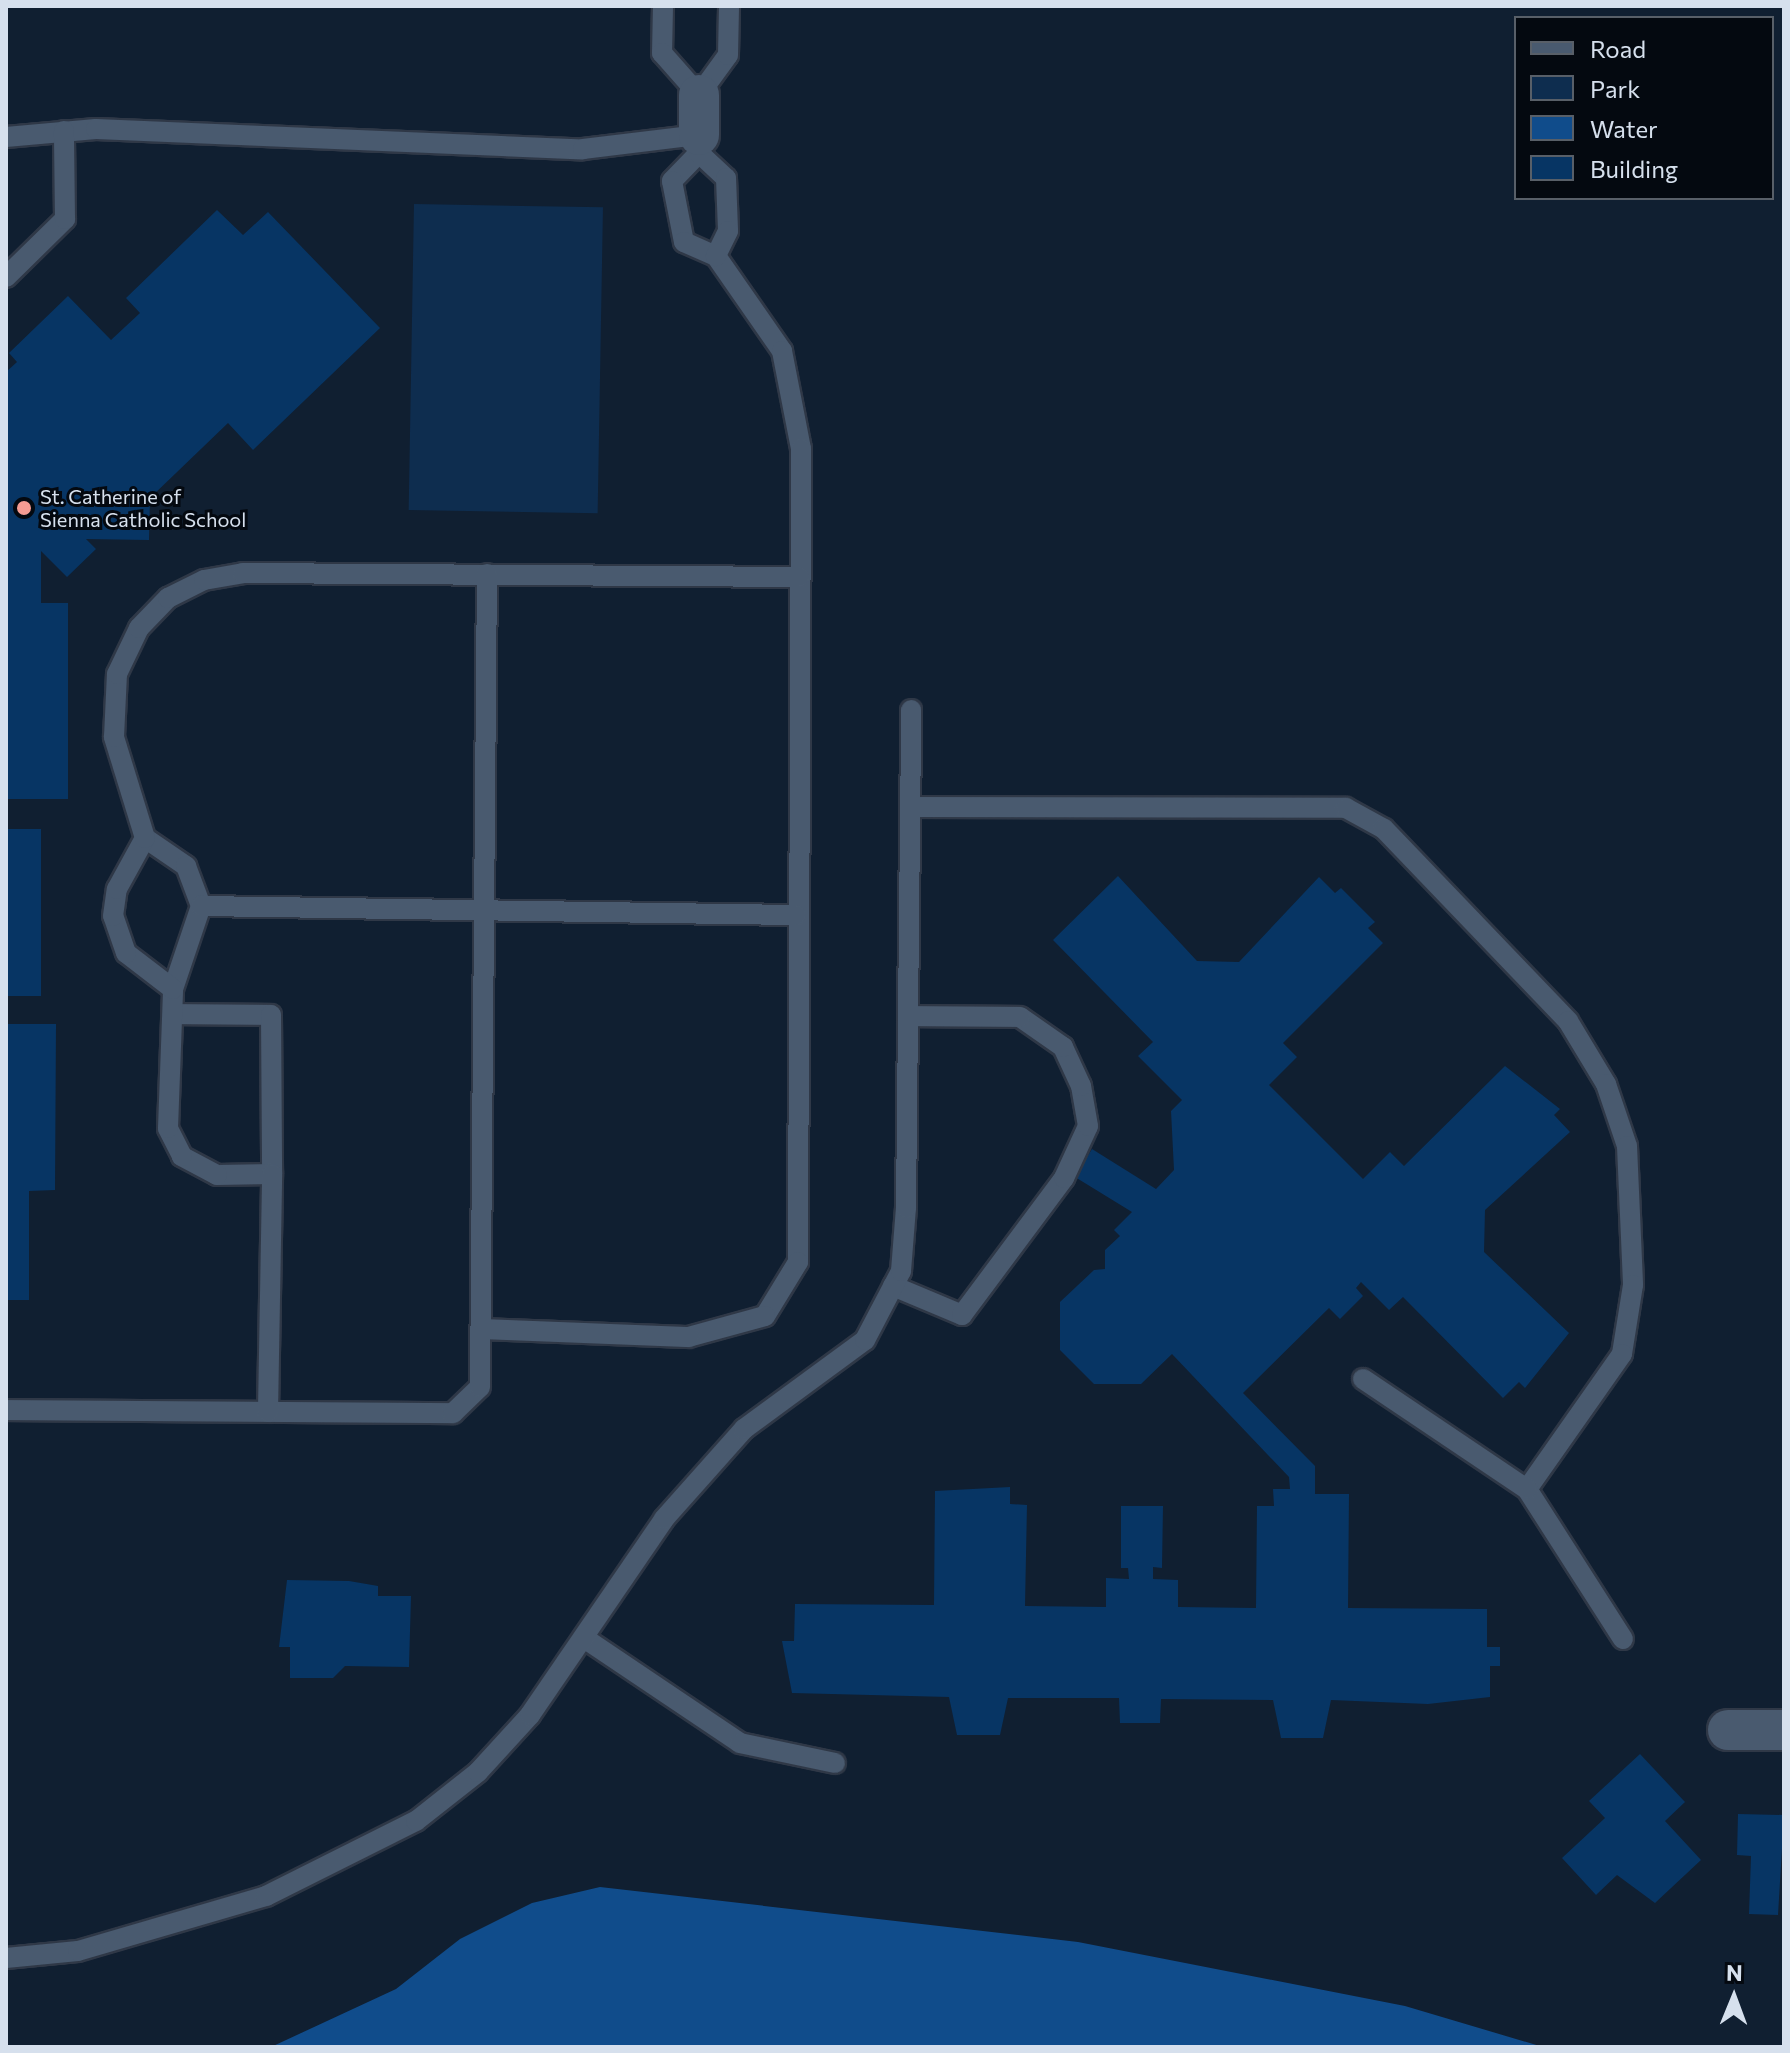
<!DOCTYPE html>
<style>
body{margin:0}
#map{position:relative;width:1790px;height:2053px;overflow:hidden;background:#101f31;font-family:Commissioner,sans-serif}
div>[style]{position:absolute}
.green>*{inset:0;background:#0e2d4f;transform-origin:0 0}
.water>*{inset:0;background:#104c8b}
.building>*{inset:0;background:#073564;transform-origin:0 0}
.roads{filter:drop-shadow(2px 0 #2f3847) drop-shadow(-2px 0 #2f3847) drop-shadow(0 2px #2f3847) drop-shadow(0 -2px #2f3847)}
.lane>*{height:20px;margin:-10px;padding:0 10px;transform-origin:10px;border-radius:10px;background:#495a6f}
.street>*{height:40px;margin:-20px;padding:0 20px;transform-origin:20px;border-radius:20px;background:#495a6f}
.dots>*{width:22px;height:22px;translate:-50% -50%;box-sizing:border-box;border:4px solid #040910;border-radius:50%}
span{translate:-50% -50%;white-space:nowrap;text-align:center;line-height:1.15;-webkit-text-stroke:6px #040910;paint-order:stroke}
.poi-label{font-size:20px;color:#d6e0ed}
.left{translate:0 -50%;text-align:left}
.frame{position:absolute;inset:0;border:8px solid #d6e0ed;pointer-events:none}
.legend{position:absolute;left:1514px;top:16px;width:260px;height:184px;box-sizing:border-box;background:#040910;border:2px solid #585f68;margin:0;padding:10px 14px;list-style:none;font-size:24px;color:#d6e0ed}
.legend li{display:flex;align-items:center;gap:16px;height:40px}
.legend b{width:40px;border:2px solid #585f68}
.north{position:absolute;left:1694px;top:1957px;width:80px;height:80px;-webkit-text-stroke:6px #040910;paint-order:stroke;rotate:1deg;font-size:22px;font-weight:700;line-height:32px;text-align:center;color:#d6e0ed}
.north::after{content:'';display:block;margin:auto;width:28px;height:36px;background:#d6e0ed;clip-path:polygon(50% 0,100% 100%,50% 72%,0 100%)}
</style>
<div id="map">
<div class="green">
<div style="left:414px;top:204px;width:189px;height:306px;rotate:1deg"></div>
</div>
<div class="water">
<div style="clip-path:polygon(600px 1887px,1078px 1942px,1405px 2006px,1543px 2047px,271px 2047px,396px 1989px,460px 1939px,532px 1903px)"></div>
</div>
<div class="building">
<div style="clip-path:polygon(217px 210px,243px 235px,268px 212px,380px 328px,253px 450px,228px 423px,150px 498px,149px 540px,86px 539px,96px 549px,67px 577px,41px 551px,41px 603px,68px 603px,68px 799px,6px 799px,6px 372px,17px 362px,9px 353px,68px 296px,111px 340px,140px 313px,126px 298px)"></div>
<div style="left:6px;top:829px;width:35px;height:167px"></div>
<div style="clip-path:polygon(1118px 876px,1197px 961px,1239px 962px,1319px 877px,1335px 893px,1341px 888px,1375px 922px,1368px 928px,1383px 943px,1283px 1043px,1297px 1057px,1269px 1085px,1363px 1179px,1390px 1152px,1404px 1166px,1505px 1066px,1560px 1109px,1554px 1115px,1570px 1132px,1485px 1210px,1484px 1252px,1569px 1333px,1525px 1388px,1519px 1382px,1503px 1398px,1403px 1297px,1389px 1310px,1361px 1282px,1356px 1288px,1363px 1296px,1340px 1319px,1329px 1308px,1243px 1393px,1315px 1466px,1315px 1494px,1349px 1494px,1348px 1608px,1487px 1609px,1487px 1647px,1500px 1647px,1500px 1666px,1490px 1666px,1490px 1697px,1428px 1704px,1331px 1700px,1323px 1738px,1281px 1738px,1273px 1700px,1161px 1699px,1160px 1723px,1120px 1723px,1119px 1698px,1008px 1698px,1000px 1735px,957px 1735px,949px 1697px,792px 1693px,782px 1641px,794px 1641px,795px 1604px,934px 1605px,935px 1491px,1010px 1487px,1010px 1504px,1027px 1505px,1025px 1606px,1106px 1607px,1106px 1578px,1129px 1579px,1128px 1568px,1121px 1568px,1121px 1506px,1163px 1506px,1162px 1568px,1153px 1567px,1153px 1579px,1178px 1580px,1178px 1607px,1256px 1608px,1257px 1506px,1274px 1506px,1273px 1489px,1290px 1489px,1289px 1477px,1172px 1354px,1141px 1384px,1094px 1384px,1060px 1350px,1060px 1302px,1094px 1270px,1105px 1269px,1105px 1250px,1120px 1236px,1114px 1230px,1132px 1212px,1075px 1177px,1092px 1149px,1156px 1189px,1174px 1170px,1171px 1111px,1182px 1100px,1138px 1056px,1153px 1042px,1053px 940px)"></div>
<div style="clip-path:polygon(6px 1024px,56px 1024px,55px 1190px,29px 1191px,29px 1300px,6px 1300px)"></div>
<div style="clip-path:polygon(287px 1580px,349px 1581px,378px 1586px,378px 1596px,411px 1596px,409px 1667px,345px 1666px,333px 1678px,290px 1678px,290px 1647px,279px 1647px)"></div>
<div style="clip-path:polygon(1640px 1754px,1685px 1802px,1665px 1821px,1701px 1860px,1655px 1903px,1617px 1875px,1596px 1895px,1562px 1858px,1605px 1818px,1589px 1801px)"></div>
<div style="clip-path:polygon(1738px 1814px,1784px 1815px,1778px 1915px,1749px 1914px,1751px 1856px,1737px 1855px)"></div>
</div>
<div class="roads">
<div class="lane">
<div style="left:663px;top:6px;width:47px;rotate:91.2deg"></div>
<div style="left:662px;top:53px;width:56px;rotate:48.6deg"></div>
<div style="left:699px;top:95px;width:49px;rotate:-54.1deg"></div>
<div style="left:728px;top:55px;width:49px;rotate:-88.8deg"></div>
<div style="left:6px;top:137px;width:90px;rotate:-5.1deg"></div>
<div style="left:96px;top:129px;width:487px;rotate:2.4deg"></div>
<div style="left:583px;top:149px;width:117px;rotate:-6.9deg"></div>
<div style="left:699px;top:135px;width:18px;rotate:90deg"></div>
<div style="left:699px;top:153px;width:39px;rotate:134deg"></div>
<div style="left:672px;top:181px;width:62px;rotate:78.9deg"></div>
<div style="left:684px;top:242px;width:35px;rotate:24deg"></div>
<div style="left:716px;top:256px;width:116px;rotate:55.2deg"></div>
<div style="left:782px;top:351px;width:100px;rotate:79deg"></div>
<div style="left:801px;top:449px;width:813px;rotate:90.21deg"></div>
<div style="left:798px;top:1262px;width:63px;rotate:121.4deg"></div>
<div style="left:765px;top:1316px;width:79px;rotate:164.6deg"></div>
<div style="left:689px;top:1337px;width:204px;rotate:-177.8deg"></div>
<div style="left:699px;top:153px;width:37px;rotate:43deg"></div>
<div style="left:726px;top:178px;width:53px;rotate:87.8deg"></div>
<div style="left:728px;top:231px;width:28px;rotate:116deg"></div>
<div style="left:6px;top:277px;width:83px;rotate:-44.5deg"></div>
<div style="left:65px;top:219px;width:88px;rotate:-90.7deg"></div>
<div style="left:910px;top:807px;width:436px;rotate:0.1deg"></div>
<div style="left:1346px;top:808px;width:43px;rotate:28.9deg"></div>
<div style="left:1384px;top:829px;width:266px;rotate:46.2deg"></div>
<div style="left:1568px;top:1021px;width:74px;rotate:58.9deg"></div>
<div style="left:1606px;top:1084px;width:65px;rotate:71.3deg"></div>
<div style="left:1627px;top:1146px;width:139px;rotate:87.5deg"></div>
<div style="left:1633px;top:1285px;width:70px;rotate:99.1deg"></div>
<div style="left:1622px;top:1354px;width:165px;rotate:125.1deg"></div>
<div style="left:1527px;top:1489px;width:178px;rotate:57.4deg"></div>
<div style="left:145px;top:838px;width:50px;rotate:34.3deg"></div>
<div style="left:186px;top:866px;width:43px;rotate:69.4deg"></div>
<div style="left:173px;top:989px;width:88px;rotate:-71.4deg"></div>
<div style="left:201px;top:906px;width:595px;rotate:0.87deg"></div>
<div style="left:175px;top:1014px;width:96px;rotate:0.6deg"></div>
<div style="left:271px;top:1015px;width:159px;rotate:89.6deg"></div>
<div style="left:272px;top:1174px;width:55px;rotate:179deg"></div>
<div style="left:217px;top:1175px;width:40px;rotate:-152deg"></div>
<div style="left:182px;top:1156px;width:31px;rotate:-117deg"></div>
<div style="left:168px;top:1128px;width:139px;rotate:-87.9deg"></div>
<div style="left:173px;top:989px;width:59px;rotate:-142.5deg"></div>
<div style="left:126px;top:953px;width:39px;rotate:-109deg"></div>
<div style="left:113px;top:916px;width:27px;rotate:-82deg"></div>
<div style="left:117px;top:889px;width:58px;rotate:-61.2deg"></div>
<div style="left:145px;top:838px;width:106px;rotate:-107.1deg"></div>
<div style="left:114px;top:737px;width:63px;rotate:-87.3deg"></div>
<div style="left:117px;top:674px;width:51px;rotate:-64.4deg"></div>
<div style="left:139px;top:628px;width:42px;rotate:-46deg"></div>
<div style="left:168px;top:598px;width:40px;rotate:-26.6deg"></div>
<div style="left:204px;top:580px;width:40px;rotate:-10deg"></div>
<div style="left:243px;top:573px;width:556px;rotate:0.41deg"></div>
<div style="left:893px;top:1286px;width:75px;rotate:22.8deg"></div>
<div style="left:962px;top:1315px;width:171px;rotate:-53.3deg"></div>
<div style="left:1064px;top:1178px;width:57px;rotate:-65.2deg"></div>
<div style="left:1088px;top:1126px;width:41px;rotate:-99.9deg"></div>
<div style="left:1081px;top:1086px;width:43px;rotate:-114.8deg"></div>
<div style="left:1063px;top:1047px;width:52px;rotate:-145.1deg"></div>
<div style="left:1020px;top:1017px;width:112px;rotate:-179.5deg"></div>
<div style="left:1363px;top:1379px;width:197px;rotate:33.9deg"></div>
<div style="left:6px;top:1410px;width:447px;rotate:0.4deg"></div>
<div style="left:453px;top:1413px;width:37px;rotate:-44deg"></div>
<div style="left:480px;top:1387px;width:813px;rotate:-89.51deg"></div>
<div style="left:268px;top:1412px;width:238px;rotate:-89deg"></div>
<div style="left:584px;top:1638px;width:188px;rotate:33.9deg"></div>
<div style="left:740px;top:1743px;width:97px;rotate:11.9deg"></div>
<div style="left:6px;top:1958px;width:72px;rotate:-5.6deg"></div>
<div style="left:78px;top:1951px;width:196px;rotate:-16.3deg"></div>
<div style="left:266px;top:1896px;width:168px;rotate:-26.6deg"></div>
<div style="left:416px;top:1821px;width:79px;rotate:-38.3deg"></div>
<div style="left:478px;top:1772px;width:77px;rotate:-47.6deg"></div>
<div style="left:530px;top:1715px;width:237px;rotate:-55.6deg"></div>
<div style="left:664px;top:1519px;width:120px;rotate:-48.4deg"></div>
<div style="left:744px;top:1429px;width:150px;rotate:-36.3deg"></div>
<div style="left:865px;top:1340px;width:78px;rotate:-62.4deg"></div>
<div style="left:901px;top:1271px;width:63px;rotate:-85.5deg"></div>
<div style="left:906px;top:1208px;width:498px;rotate:-89.4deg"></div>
</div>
<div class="street">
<div style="left:699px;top:135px;width:40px;rotate:-90deg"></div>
<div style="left:1728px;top:1730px;width:56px"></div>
</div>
</div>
<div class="dots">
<div style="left:24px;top:508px;background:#f59c93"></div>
</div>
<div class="poi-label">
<span class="left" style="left:40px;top:508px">St. Catherine of<br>Sienna Catholic School</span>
</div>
<div class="frame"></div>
<ul class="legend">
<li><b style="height:10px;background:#495a6f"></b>Road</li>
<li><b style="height:22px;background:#0e2d4f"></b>Park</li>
<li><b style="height:22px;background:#104c8b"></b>Water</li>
<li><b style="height:22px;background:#073564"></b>Building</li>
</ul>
<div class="north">N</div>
</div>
